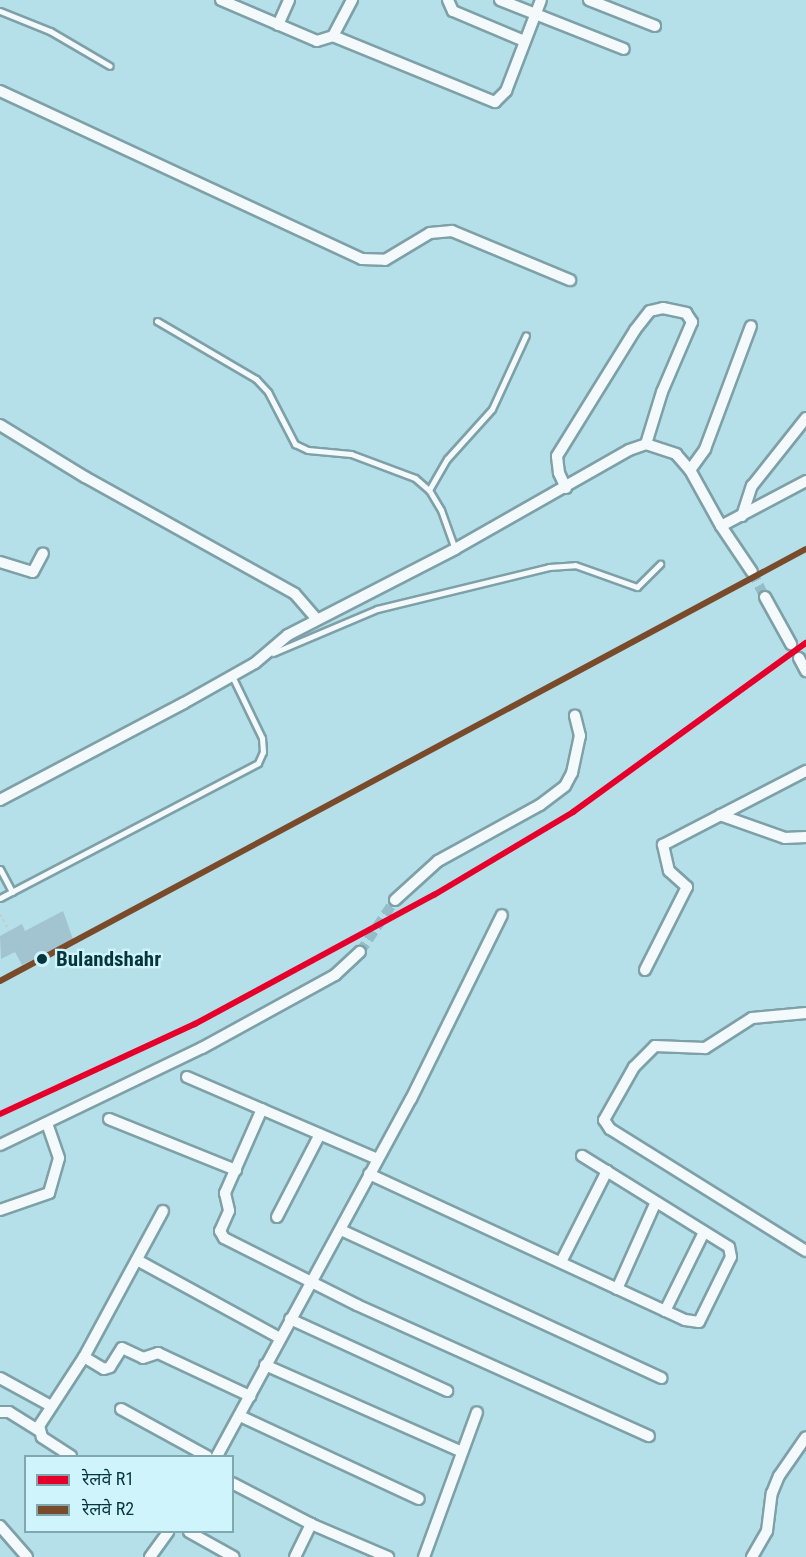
<!DOCTYPE html>
<meta charset="utf-8">
<style>
body{margin:0}
#map{position:relative;width:806px;height:1557px;overflow:hidden;background:#b6e0e9;font-family:"Roboto Condensed","Noto Sans Devanagari",sans-serif}
div>[style]{position:absolute}
.building>*{inset:0;background:#a1c4d0}
.minor-tunnel>*{height:10px;margin-top:-5px;transform-origin:0;background:repeating-linear-gradient(90deg,#93bec7 0 10px,transparent 0 15px)}
.path>*{height:2px;margin-top:-1px;transform-origin:0;background:repeating-linear-gradient(90deg,#c0ced1 0 3px,transparent 0 6px)}
.roads{filter:drop-shadow(2px 0 #7ea0a7) drop-shadow(-2px 0 #7ea0a7) drop-shadow(0 2px #7ea0a7) drop-shadow(0 -2px #7ea0a7)}
.service>*{height:5px;margin:-2.5px;padding:0 2.5px;transform-origin:2.5px;border-radius:2.5px;background:#f4fafc}
.minor>*{height:10px;margin:-5px;padding:0 5px;transform-origin:5px;border-radius:5px;background:#f4fafc}
.rail-1>*{height:6px;margin:-3px;padding:0 3px;transform-origin:3px;border-radius:3px;background:#e4002b}
.rail-2>*{height:6px;margin:-3px;padding:0 3px;transform-origin:3px;border-radius:3px;background:#7a4b2a}
.dots>*{width:16px;height:16px;translate:-50% -50%;box-sizing:border-box;border:3px solid #d0f4fc;border-radius:50%}
span{translate:-50% -50%;white-space:nowrap;text-align:center;line-height:1.15;-webkit-text-stroke:4.5px #d0f4fc;paint-order:stroke}
.stop-label{font-size:21px;color:#05353d;font-weight:700}
.left{translate:0 -50%;text-align:left}
.legend{position:absolute;left:24px;top:1455px;width:210px;height:78px;box-sizing:border-box;background:#d0f4fc;border:2px solid #7fa8b0;margin:0;padding:8px 10px;list-style:none;font-size:18px;color:#05353d}
.legend li{display:flex;align-items:center;gap:12px;height:30px}
.legend b{width:30px;border:2px solid #7fa8b0}
</style>
<div id="map">
<div class="building">
<div style="clip-path:polygon(63px 911px,73px 939px,22px 965px,15px 952px,1px 959px,0 936px,22px 924px,25px 931px)"></div>
</div>
<div class="minor-tunnel">
<div style="left:752px;top:572px;width:28px;rotate:63deg"></div>
<div style="left:360px;top:952px;width:63px;rotate:-56.1deg"></div>
</div>
<div class="path">
<div style="left:0;top:914px;width:19px;rotate:62deg"></div>
</div>
<div class="roads">
<div class="service">
<div style="left:0;top:11px;width:54px;rotate:21.8deg"></div>
<div style="left:50px;top:31px;width:69px;rotate:30.3deg"></div>
<div style="left:157px;top:321px;width:115px;rotate:30.4deg"></div>
<div style="left:256px;top:379px;width:18px;rotate:47deg"></div>
<div style="left:268px;top:392px;width:59px;rotate:62.6deg"></div>
<div style="left:295px;top:444px;width:14px;rotate:25deg"></div>
<div style="left:308px;top:450px;width:43px;rotate:5.3deg"></div>
<div style="left:351px;top:454px;width:68px;rotate:20.6deg"></div>
<div style="left:415px;top:478px;width:18px;rotate:41deg"></div>
<div style="left:429px;top:490px;width:23px;rotate:59deg"></div>
<div style="left:441px;top:510px;width:41px;rotate:70.3deg"></div>
<div style="left:429px;top:490px;width:36px;rotate:-60deg"></div>
<div style="left:447px;top:459px;width:67px;rotate:-48deg"></div>
<div style="left:492px;top:409px;width:81px;rotate:-65.3deg"></div>
<div style="left:273px;top:653px;width:113px;rotate:-22.9deg"></div>
<div style="left:377px;top:609px;width:177px;rotate:-13.7deg"></div>
<div style="left:549px;top:567px;width:26px;rotate:-4deg"></div>
<div style="left:575px;top:565px;width:66px;rotate:19.5deg"></div>
<div style="left:637px;top:587px;width:33px;rotate:-45deg"></div>
<div style="left:0;top:869px;width:26px;rotate:62deg"></div>
<div style="left:0;top:898px;width:291px;rotate:-27.6deg"></div>
<div style="left:258px;top:763px;width:12px;rotate:-66deg"></div>
<div style="left:263px;top:752px;width:14px;rotate:-94deg"></div>
<div style="left:262px;top:738px;width:69px;rotate:-115.8deg"></div>
</div>
<div class="minor">
<div style="left:221px;top:0;width:104px;rotate:23.1deg"></div>
<div style="left:317px;top:41px;width:17px;rotate:-17deg"></div>
<div style="left:333px;top:36px;width:41px;rotate:-62.2deg"></div>
<div style="left:448px;top:0;width:12px;rotate:66deg"></div>
<div style="left:453px;top:11px;width:77px;rotate:22.9deg"></div>
<div style="left:500px;top:0;width:133px;rotate:21.6deg"></div>
<div style="left:589px;top:0;width:71px;rotate:21.5deg"></div>
<div style="left:278px;top:25px;width:27px;rotate:-66deg"></div>
<div style="left:333px;top:36px;width:175px;rotate:22.2deg"></div>
<div style="left:495px;top:102px;width:16px;rotate:-45deg"></div>
<div style="left:506px;top:91px;width:97px;rotate:-69deg"></div>
<div style="left:0;top:91px;width:399px;rotate:24.9deg"></div>
<div style="left:362px;top:259px;width:23px;rotate:2deg"></div>
<div style="left:385px;top:260px;width:52px;rotate:-31deg"></div>
<div style="left:430px;top:233px;width:22px;rotate:-5deg"></div>
<div style="left:452px;top:231px;width:128px;rotate:22.6deg"></div>
<div style="left:0;top:425px;width:100px;rotate:31.5deg"></div>
<div style="left:85px;top:477px;width:240px;rotate:29.1deg"></div>
<div style="left:295px;top:594px;width:33px;rotate:49deg"></div>
<div style="left:690px;top:470px;width:26px;rotate:-54deg"></div>
<div style="left:705px;top:449px;width:131px;rotate:-69.5deg"></div>
<div style="left:566px;top:488px;width:17px;rotate:-115deg"></div>
<div style="left:559px;top:473px;width:17px;rotate:-97deg"></div>
<div style="left:557px;top:456px;width:148px;rotate:-58.2deg"></div>
<div style="left:635px;top:330px;width:24px;rotate:-52deg"></div>
<div style="left:650px;top:311px;width:13px;rotate:-13deg"></div>
<div style="left:663px;top:308px;width:24px;rotate:12deg"></div>
<div style="left:686px;top:313px;width:11px;rotate:56deg"></div>
<div style="left:692px;top:322px;width:76px;rotate:113.2deg"></div>
<div style="left:662px;top:392px;width:54px;rotate:107.1deg"></div>
<div style="left:742px;top:516px;width:32px;rotate:-72deg"></div>
<div style="left:752px;top:486px;width:87px;rotate:-51.5deg"></div>
<div style="left:721px;top:526px;width:55px;rotate:56deg"></div>
<div style="left:0;top:562px;width:34px;rotate:17deg"></div>
<div style="left:33px;top:572px;width:21px;rotate:-62deg"></div>
<div style="left:765px;top:597px;width:54px;rotate:61deg"></div>
<div style="left:799px;top:658px;width:15px;rotate:62deg"></div>
<div style="left:0;top:800px;width:208px;rotate:-27.8deg"></div>
<div style="left:184px;top:703px;width:81px;rotate:-29.4deg"></div>
<div style="left:255px;top:663px;width:43px;rotate:-40.3deg"></div>
<div style="left:288px;top:635px;width:188px;rotate:-27.2deg"></div>
<div style="left:455px;top:549px;width:200px;rotate:-29.6deg"></div>
<div style="left:629px;top:450px;width:18px;rotate:-19deg"></div>
<div style="left:646px;top:444px;width:32px;rotate:18deg"></div>
<div style="left:676px;top:454px;width:21px;rotate:49deg"></div>
<div style="left:690px;top:470px;width:64px;rotate:61deg"></div>
<div style="left:721px;top:526px;width:96px;rotate:-27.9deg"></div>
<div style="left:720px;top:815px;width:69px;rotate:19.5deg"></div>
<div style="left:785px;top:838px;width:21px;rotate:-3deg"></div>
<div style="left:395px;top:900px;width:58px;rotate:-42.2deg"></div>
<div style="left:438px;top:861px;width:116px;rotate:-28.8deg"></div>
<div style="left:540px;top:805px;width:31px;rotate:-37deg"></div>
<div style="left:565px;top:786px;width:15px;rotate:-62deg"></div>
<div style="left:572px;top:773px;width:38px;rotate:-78deg"></div>
<div style="left:580px;top:736px;width:21px;rotate:-104deg"></div>
<div style="left:645px;top:970px;width:93px;rotate:-63.2deg"></div>
<div style="left:687px;top:887px;width:24px;rotate:-138deg"></div>
<div style="left:669px;top:871px;width:27px;rotate:-103deg"></div>
<div style="left:663px;top:845px;width:161px;rotate:-27.4deg"></div>
<div style="left:806px;top:1013px;width:54px;rotate:174.7deg"></div>
<div style="left:752px;top:1018px;width:56px;rotate:147.4deg"></div>
<div style="left:705px;top:1048px;width:50px;rotate:-177.7deg"></div>
<div style="left:655px;top:1046px;width:30px;rotate:135deg"></div>
<div style="left:634px;top:1067px;width:61px;rotate:119.5deg"></div>
<div style="left:604px;top:1120px;width:11px;rotate:56deg"></div>
<div style="left:610px;top:1129px;width:231px;rotate:31.9deg"></div>
<div style="left:187px;top:1077px;width:207px;rotate:23.3deg"></div>
<div style="left:262px;top:1109px;width:92px;rotate:113.8deg"></div>
<div style="left:225px;top:1193px;width:18px;rotate:77deg"></div>
<div style="left:229px;top:1211px;width:22px;rotate:114deg"></div>
<div style="left:220px;top:1231px;width:8px;rotate:60deg"></div>
<div style="left:224px;top:1238px;width:149px;rotate:26.7deg"></div>
<div style="left:357px;top:1305px;width:320px;rotate:24.2deg"></div>
<div style="left:109px;top:1119px;width:137px;rotate:21.9deg"></div>
<div style="left:0;top:1145px;width:224px;rotate:-25.7deg"></div>
<div style="left:202px;top:1048px;width:152px;rotate:-28.8deg"></div>
<div style="left:335px;top:975px;width:34px;rotate:-43deg"></div>
<div style="left:369px;top:1174px;width:348px;rotate:24.8deg"></div>
<div style="left:685px;top:1320px;width:14px;rotate:8deg"></div>
<div style="left:699px;top:1322px;width:72px;rotate:-63.8deg"></div>
<div style="left:731px;top:1257px;width:10px;rotate:-101deg"></div>
<div style="left:729px;top:1247px;width:173px;rotate:-148.2deg"></div>
<div style="left:0;top:1210px;width:52px;rotate:-19.1deg"></div>
<div style="left:49px;top:1193px;width:36px;rotate:-74deg"></div>
<div style="left:59px;top:1158px;width:37px;rotate:-109deg"></div>
<div style="left:277px;top:1217px;width:93px;rotate:-62.6deg"></div>
<div style="left:341px;top:1230px;width:353px;rotate:24.8deg"></div>
<div style="left:137px;top:1260px;width:163px;rotate:28.6deg"></div>
<div style="left:562px;top:1260px;width:100px;rotate:-63.2deg"></div>
<div style="left:617px;top:1289px;width:95px;rotate:-65.9deg"></div>
<div style="left:665px;top:1311px;width:88px;rotate:-63.7deg"></div>
<div style="left:290px;top:1319px;width:173px;rotate:24.6deg"></div>
<div style="left:84px;top:1357px;width:23px;rotate:31deg"></div>
<div style="left:104px;top:1369px;width:6px;rotate:-18deg"></div>
<div style="left:110px;top:1367px;width:22px;rotate:-58deg"></div>
<div style="left:122px;top:1348px;width:23px;rotate:25deg"></div>
<div style="left:143px;top:1358px;width:16px;rotate:-18deg"></div>
<div style="left:158px;top:1353px;width:102px;rotate:25.1deg"></div>
<div style="left:265px;top:1365px;width:215px;rotate:23.8deg"></div>
<div style="left:0;top:1378px;width:58px;rotate:28.8deg"></div>
<div style="left:121px;top:1409px;width:98px;rotate:28.7deg"></div>
<div style="left:0;top:1412px;width:9px"></div>
<div style="left:9px;top:1412px;width:36px;rotate:32deg"></div>
<div style="left:240px;top:1416px;width:197px;rotate:24.9deg"></div>
<div style="left:71px;top:1456px;width:35px;rotate:-147deg"></div>
<div style="left:42px;top:1437px;width:11px;rotate:-105deg"></div>
<div style="left:39px;top:1426px;width:82px;rotate:-56.9deg"></div>
<div style="left:84px;top:1357px;width:166px;rotate:-61.6deg"></div>
<div style="left:217px;top:1456px;width:406px;rotate:-61.5deg"></div>
<div style="left:411px;top:1099px;width:205px;rotate:-63.7deg"></div>
<div style="left:232px;top:1483px;width:89px;rotate:27.4deg"></div>
<div style="left:311px;top:1524px;width:84px;rotate:23.2deg"></div>
<div style="left:0;top:1526px;width:41px;rotate:48.9deg"></div>
<div style="left:189px;top:1532px;width:51px;rotate:29.1deg"></div>
<div style="left:150px;top:1557px;width:31px;rotate:-54deg"></div>
<div style="left:295px;top:1557px;width:37px;rotate:-64deg"></div>
<div style="left:424px;top:1557px;width:154px;rotate:-69.9deg"></div>
<div style="left:752px;top:1557px;width:30px;rotate:-60deg"></div>
<div style="left:767px;top:1531px;width:38px;rotate:-83deg"></div>
<div style="left:772px;top:1493px;width:18px;rotate:-68deg"></div>
<div style="left:779px;top:1476px;width:47px;rotate:-55.3deg"></div>
</div>
</div>
<div class="rail-1">
<div style="left:0;top:1114px;width:215px;rotate:-24.8deg"></div>
<div style="left:195px;top:1024px;width:272px;rotate:-28.4deg"></div>
<div style="left:434px;top:895px;width:162px;rotate:-30.8deg"></div>
<div style="left:573px;top:812px;width:288px;rotate:-36deg"></div>
</div>
<div class="rail-2">
<div style="left:0;top:981px;width:914px;rotate:-28.19deg"></div>
</div>
<div class="dots">
<div style="left:42px;top:959px;background:#05353d"></div>
</div>
<div class="stop-label">
<span class="left" style="left:56px;top:959px">Bulandshahr</span>
</div>
<ul class="legend">
<li><b style="height:8px;background:#e4002b"></b>रेलवे R1</li>
<li><b style="height:8px;background:#7a4b2a"></b>रेलवे R2</li>
</ul>
</div>
